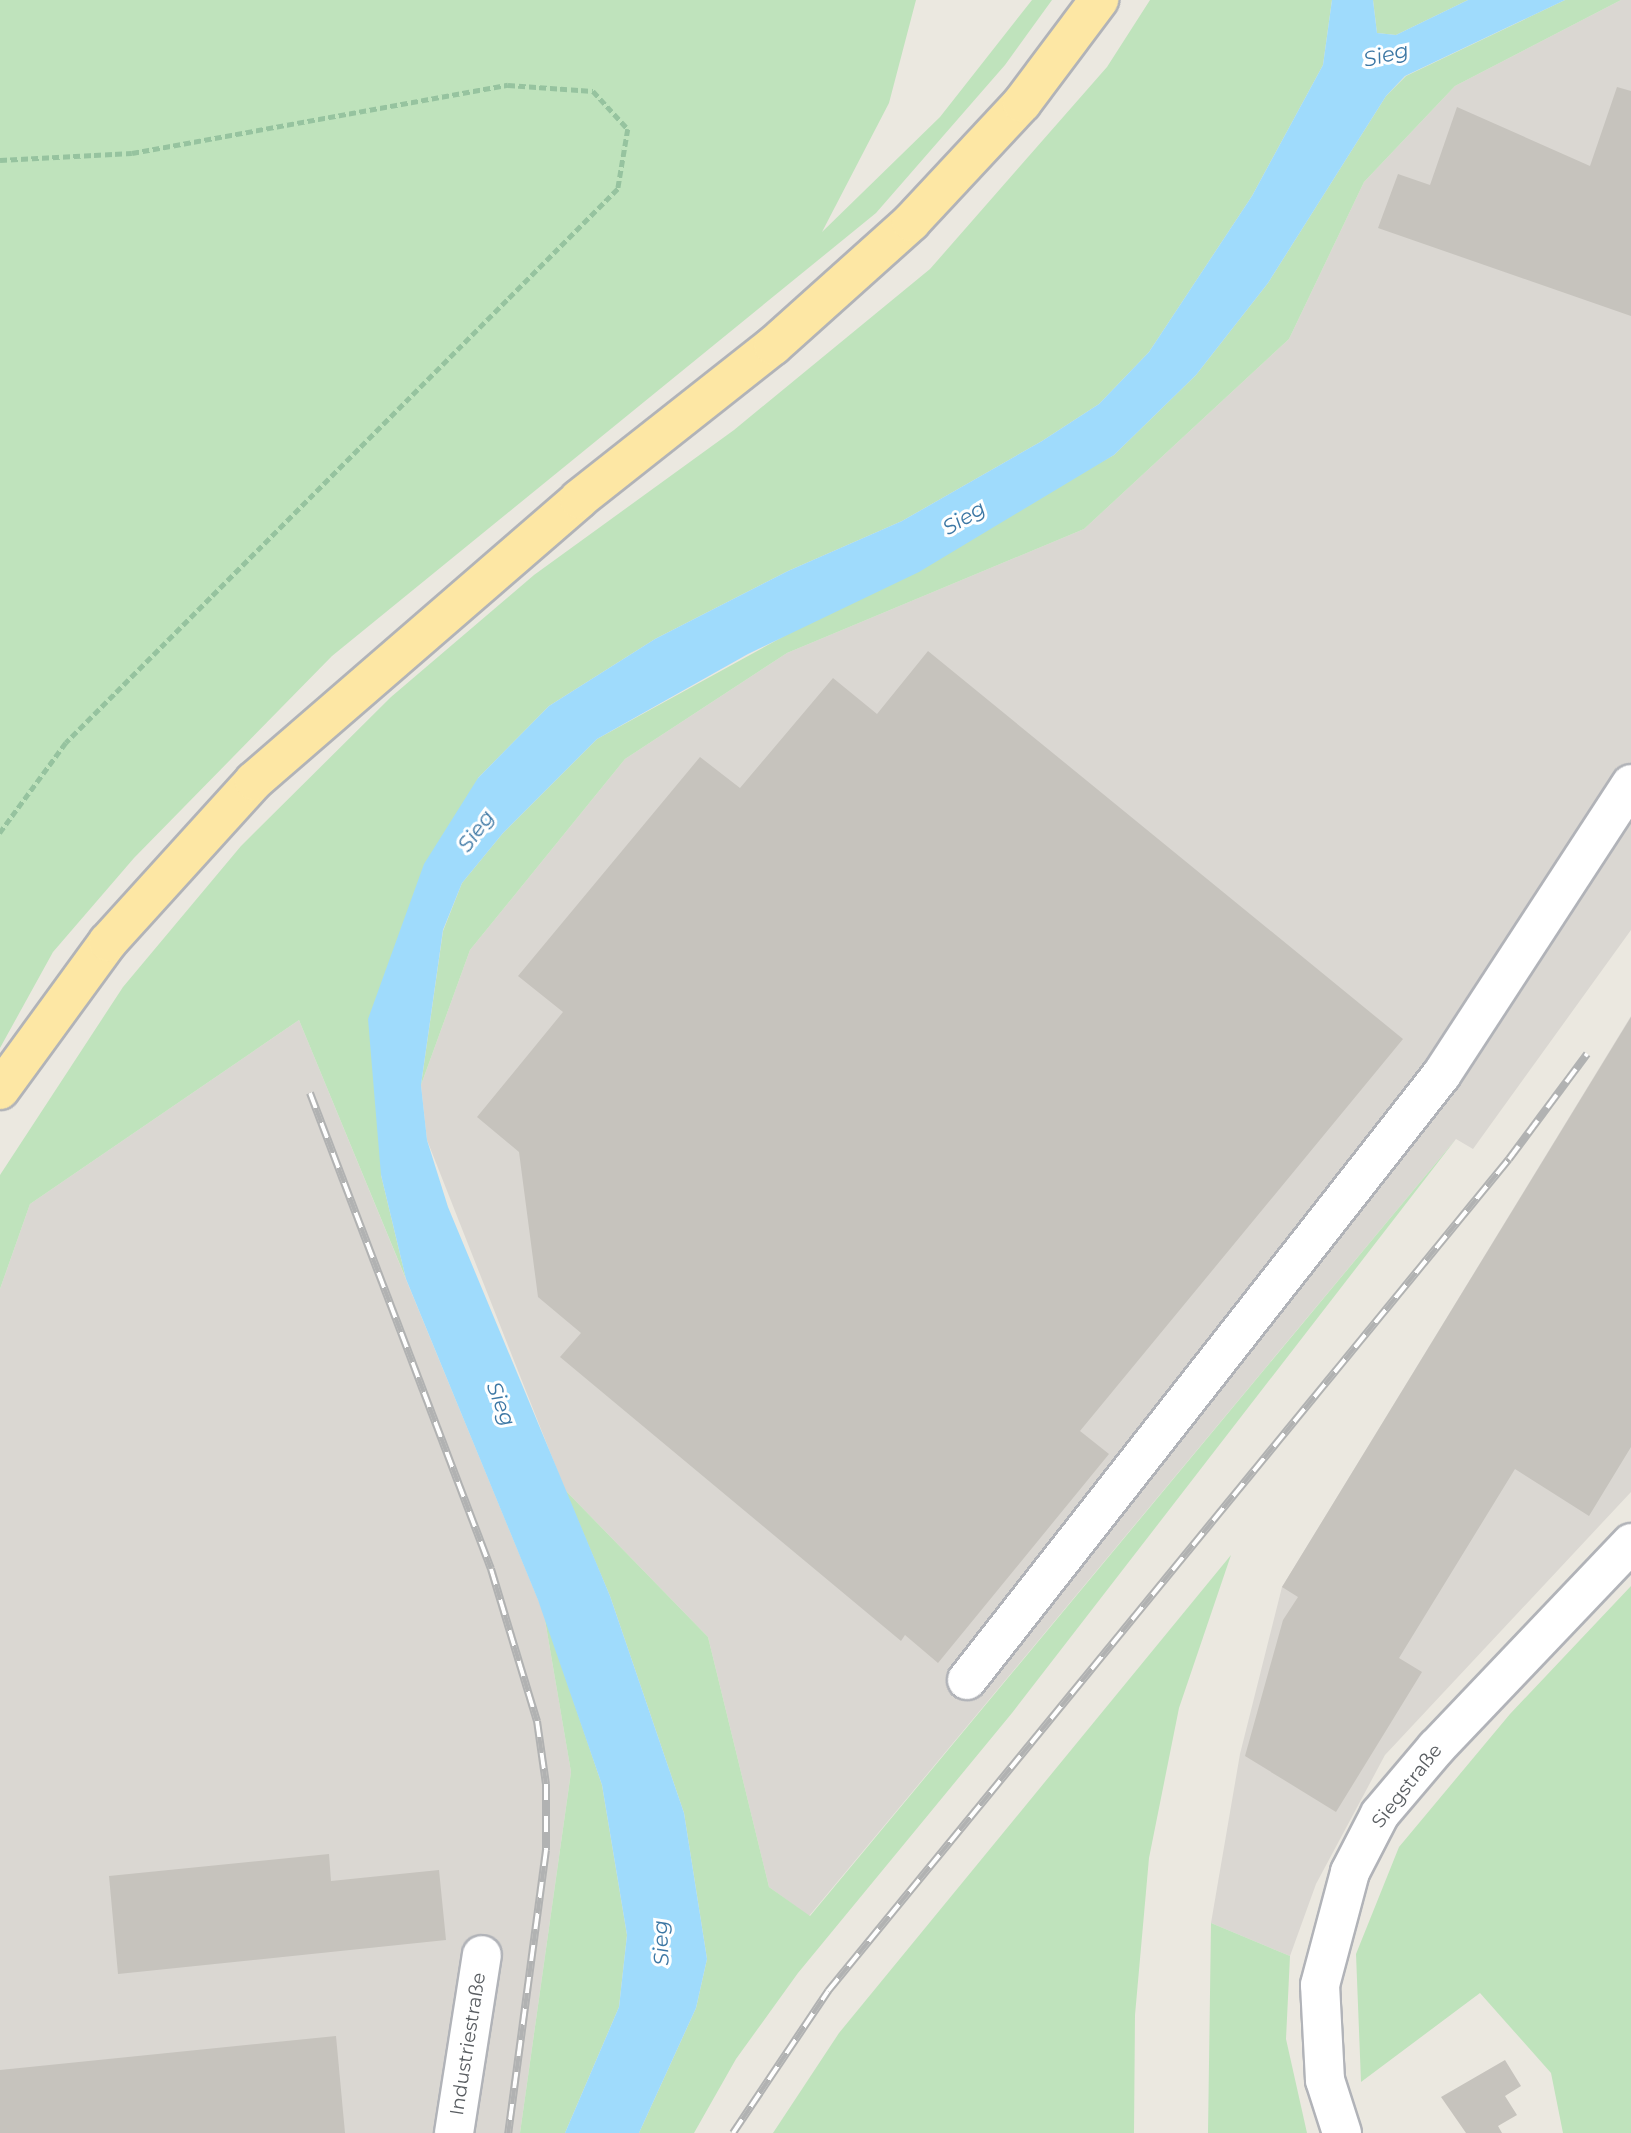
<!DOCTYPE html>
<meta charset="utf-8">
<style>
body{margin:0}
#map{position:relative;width:1631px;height:2133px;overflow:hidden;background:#ebe8e0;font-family:Montserrat,sans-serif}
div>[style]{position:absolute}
.industrial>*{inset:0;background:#dad7d2}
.green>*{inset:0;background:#bfe3bc}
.water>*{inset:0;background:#9fdbfc}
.building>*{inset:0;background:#c6c3bd}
.path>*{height:4.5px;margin-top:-2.25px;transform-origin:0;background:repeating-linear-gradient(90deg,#96c39f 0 7px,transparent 0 10.5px)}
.roads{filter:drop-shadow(2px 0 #b1b3b8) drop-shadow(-2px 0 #b1b3b8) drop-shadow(0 2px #b1b3b8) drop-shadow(0 -2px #b1b3b8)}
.minor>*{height:38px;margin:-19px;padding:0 19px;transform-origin:19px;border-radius:19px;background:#fff}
.major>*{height:38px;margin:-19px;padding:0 19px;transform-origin:19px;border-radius:19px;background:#fde7a4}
.rail>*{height:8px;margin-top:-4px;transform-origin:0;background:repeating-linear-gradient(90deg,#fff 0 16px,#b1b2b2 0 32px);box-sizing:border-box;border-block:2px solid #b1b2b2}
span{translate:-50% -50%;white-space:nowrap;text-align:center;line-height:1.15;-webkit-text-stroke:6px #fff;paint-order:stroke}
.street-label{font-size:19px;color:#595d61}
.water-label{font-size:21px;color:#3c77a4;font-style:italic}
</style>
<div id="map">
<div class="industrial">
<div style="clip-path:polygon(1621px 0,1631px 0,1631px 930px,1473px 1149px,1456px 1139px,809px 1916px,769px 1887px,708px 1637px,565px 1490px,427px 1140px,421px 1085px,470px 950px,625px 759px,787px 653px,1084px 529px,1289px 339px,1364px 182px,1455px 86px)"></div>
<div style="clip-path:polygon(1631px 1016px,1631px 1492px,1385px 1755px,1316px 1884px,1290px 1956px,1211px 1923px,1240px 1754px,1282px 1587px)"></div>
<div style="clip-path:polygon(299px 1020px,544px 1614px,571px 1772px,520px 2133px,0 2133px,0 1289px,30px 1204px)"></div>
</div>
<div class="green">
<div style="clip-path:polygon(0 0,916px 0,889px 103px,822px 232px,940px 117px,1032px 0,1052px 0,1005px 65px,876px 213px,332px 656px,134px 858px,53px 952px,0 1048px)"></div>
<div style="clip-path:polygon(1150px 0,1332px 0,1323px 65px,1252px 196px,1149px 352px,1099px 404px,1042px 441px,902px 521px,788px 571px,655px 639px,549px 706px,478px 778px,381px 1175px,406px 1279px,299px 1020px,30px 1204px,0 1289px,0 1175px,123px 987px,241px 846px,391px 697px,534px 575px,734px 430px,930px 269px,1107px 67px)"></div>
<div style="clip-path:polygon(1373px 0,1468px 0,1396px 35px,1377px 33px)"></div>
<div style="clip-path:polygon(1565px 0,1621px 0,1455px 86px,1364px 182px,1289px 339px,1084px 529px,787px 653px,625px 759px,470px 950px,421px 1085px,443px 931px,462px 883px,503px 833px,597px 739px,1114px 455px,1196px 375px,1268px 283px,1386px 96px,1406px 76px)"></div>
<div style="clip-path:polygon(1456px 1139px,1012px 1713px,798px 1973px,736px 2059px,694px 2133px,639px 2133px,696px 2008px,707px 1959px,684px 1813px,610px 1596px,565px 1490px,708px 1637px,769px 1887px,810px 1916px)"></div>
<div style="clip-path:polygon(1231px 1555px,1179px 1708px,1149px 1858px,1135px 2015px,1134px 2133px,773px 2133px,839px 2033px)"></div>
<div style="clip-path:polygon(1631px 1586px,1631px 2133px,1563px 2133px,1551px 2073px,1480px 1993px,1361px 2082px,1356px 1954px,1399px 1847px,1510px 1714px)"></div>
<div style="clip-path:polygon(544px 1614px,602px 1785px,627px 1935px,619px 2007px,565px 2133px,520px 2133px,571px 1772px)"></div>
<div style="clip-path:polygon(1211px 1923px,1290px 1956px,1286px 2039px,1307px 2133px,1208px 2133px)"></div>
</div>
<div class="water">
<div style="clip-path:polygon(1332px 0,1373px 0,1377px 33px,1396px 35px,1468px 0,1565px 0,1405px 76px,1386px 96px,1268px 283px,1196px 375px,1114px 455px,919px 572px,748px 654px,597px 739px,503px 833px,462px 883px,443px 930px,421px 1085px,427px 1140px,448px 1207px,610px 1596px,684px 1813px,707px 1959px,696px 2008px,639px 2133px,565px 2133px,619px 2007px,627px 1935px,602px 1785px,538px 1600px,406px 1279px,381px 1175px,368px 1019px,424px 864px,478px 778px,549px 706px,655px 639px,788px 571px,902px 521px,1042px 441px,1099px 404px,1149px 352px,1252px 196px,1323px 65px)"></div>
</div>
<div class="building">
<div style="clip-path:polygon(1617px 87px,1631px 91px,1631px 316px,1378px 228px,1398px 174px,1430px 185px,1457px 107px,1590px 166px)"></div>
<div style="clip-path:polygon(928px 651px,1403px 1039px,1080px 1431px,1109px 1454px,938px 1663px,905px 1635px,901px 1641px,560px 1357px,581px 1333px,538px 1297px,519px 1152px,477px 1117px,563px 1012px,518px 976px,700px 757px,740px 788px,833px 678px,877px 714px)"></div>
<div style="clip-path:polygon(1631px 1017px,1631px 1447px,1589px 1516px,1515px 1469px,1399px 1658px,1422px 1672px,1336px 1812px,1245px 1756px,1283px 1620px,1298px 1597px,1282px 1587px)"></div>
<div style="clip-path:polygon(329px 1854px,331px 1881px,439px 1870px,446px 1940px,118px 1974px,109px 1876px)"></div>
<div style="clip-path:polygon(336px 2036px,345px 2133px,0 2133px,0 2070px)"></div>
<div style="clip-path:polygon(1505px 2060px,1521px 2086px,1505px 2096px,1517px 2115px,1498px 2126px,1502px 2133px,1466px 2133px,1441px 2097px)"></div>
</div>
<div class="path">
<div style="left:0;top:160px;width:132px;rotate:-3deg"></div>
<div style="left:132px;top:153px;width:382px;rotate:-10.3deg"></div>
<div style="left:508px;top:85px;width:85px;rotate:4deg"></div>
<div style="left:593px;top:91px;width:52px;rotate:47.4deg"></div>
<div style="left:628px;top:129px;width:61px;rotate:99.5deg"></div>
<div style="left:618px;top:189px;width:782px;rotate:134.9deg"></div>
<div style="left:66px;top:743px;width:112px;rotate:126.3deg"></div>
</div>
<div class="roads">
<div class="minor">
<div style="left:967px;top:1680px;width:770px;rotate:-51.91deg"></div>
<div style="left:1442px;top:1074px;width:346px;rotate:-56.9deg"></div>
<div style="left:454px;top:2133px;width:180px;rotate:-81.1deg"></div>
<div style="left:1342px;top:2133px;width:56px;rotate:-107.8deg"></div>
<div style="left:1325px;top:2080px;width:95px;rotate:-93deg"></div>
<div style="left:1320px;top:1985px;width:117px;rotate:-75.1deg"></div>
<div style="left:1350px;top:1872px;width:65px;rotate:-62.7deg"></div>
<div style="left:1380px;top:1814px;width:87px;rotate:-49.7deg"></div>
<div style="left:1436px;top:1748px;width:283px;rotate:-46.4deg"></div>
</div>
<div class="major">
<div style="left:0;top:1090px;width:183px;rotate:-53.9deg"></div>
<div style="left:108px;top:942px;width:217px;rotate:-47.8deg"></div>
<div style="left:254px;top:781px;width:430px;rotate:-40.9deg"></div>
<div style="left:579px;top:499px;width:247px;rotate:-38.3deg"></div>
<div style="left:773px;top:346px;width:186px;rotate:-41.9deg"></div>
<div style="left:911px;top:222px;width:163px;rotate:-47deg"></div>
<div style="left:1022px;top:103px;width:129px;rotate:-53.2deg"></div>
</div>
</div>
<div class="rail">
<div style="left:310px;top:1093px;width:509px;rotate:69.18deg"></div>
<div style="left:491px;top:1569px;width:159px;rotate:73.2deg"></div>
<div style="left:537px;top:1721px;width:64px;rotate:81.9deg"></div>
<div style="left:546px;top:1784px;width:66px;rotate:90deg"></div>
<div style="left:546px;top:1850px;width:286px;rotate:97.6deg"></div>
<div style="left:733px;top:2133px;width:171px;rotate:-56.2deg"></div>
<div style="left:828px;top:1991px;width:1075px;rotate:-50.7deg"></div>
<div style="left:1509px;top:1159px;width:131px;rotate:-53.4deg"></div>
</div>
<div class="street-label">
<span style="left:1407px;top:1786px;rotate:-52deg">Siegstraße</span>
<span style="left:468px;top:2044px;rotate:-81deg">Industriestraße</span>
</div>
<div class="water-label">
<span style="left:1386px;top:55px;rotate:-13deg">Sieg</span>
<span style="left:964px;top:518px;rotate:-31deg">Sieg</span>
<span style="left:476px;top:831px;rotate:-54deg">Sieg</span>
<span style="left:501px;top:1404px;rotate:69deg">Sieg</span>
<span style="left:661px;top:1943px;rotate:-92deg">Sieg</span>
</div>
</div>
